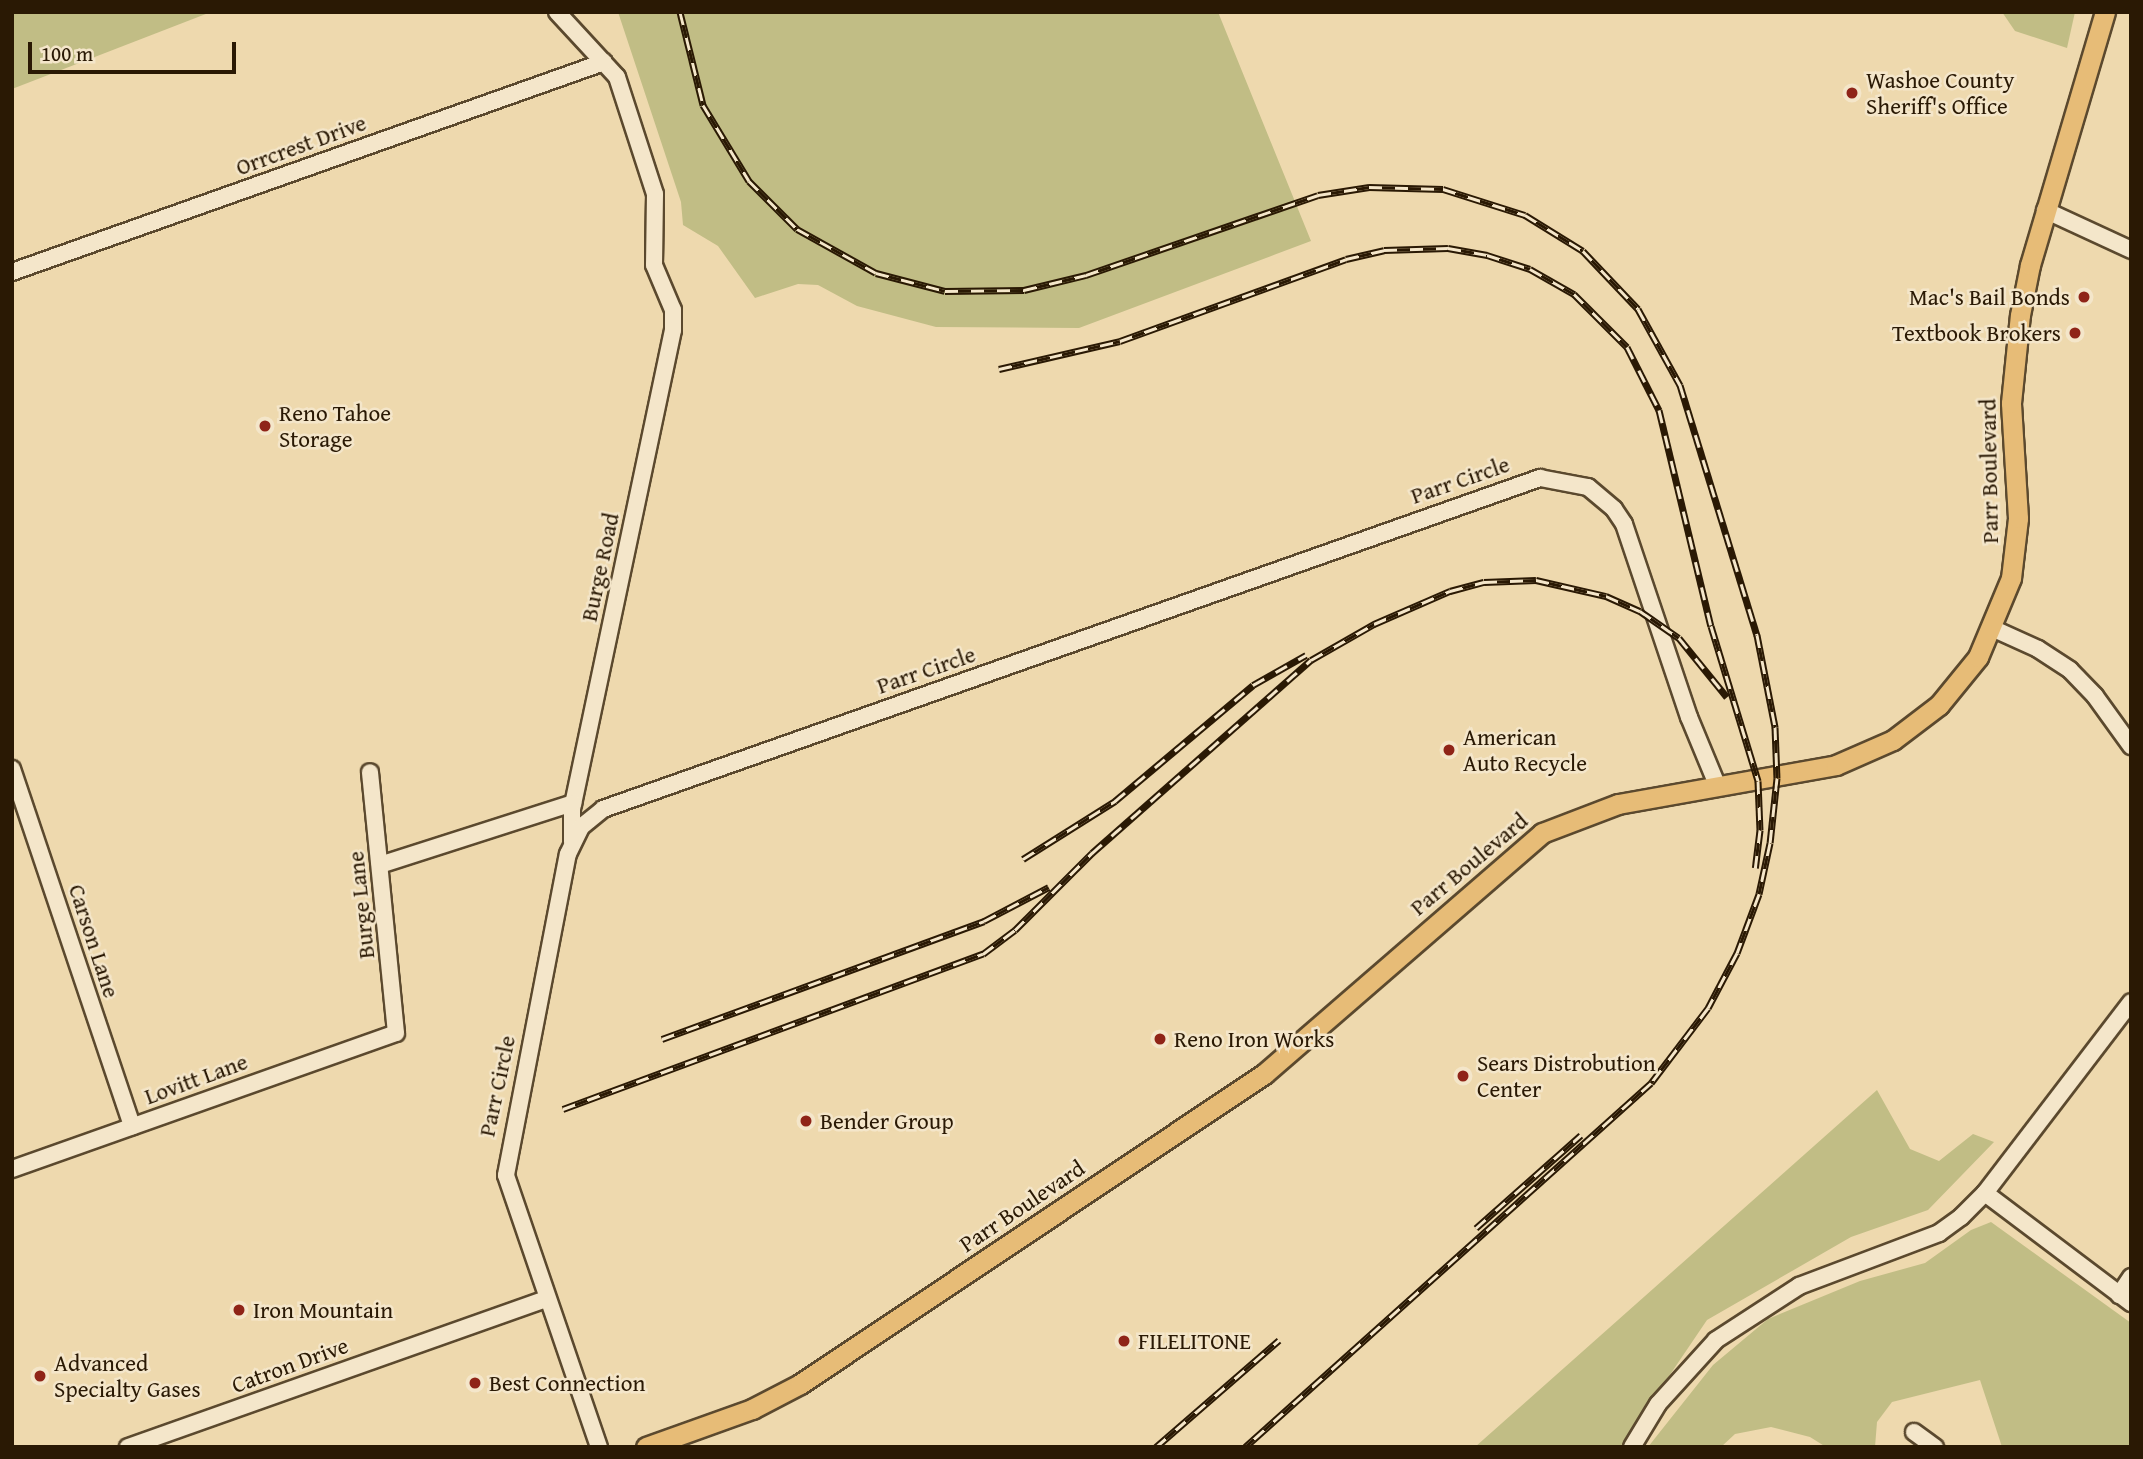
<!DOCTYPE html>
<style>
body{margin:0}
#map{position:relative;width:2143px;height:1459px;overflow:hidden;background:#eed9ae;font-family:"Gentium Book Plus",serif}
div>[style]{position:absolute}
.green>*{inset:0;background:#c1bd85}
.roads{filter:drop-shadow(2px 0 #5b492e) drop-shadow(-2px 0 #5b492e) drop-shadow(0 2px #5b492e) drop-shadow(0 -2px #5b492e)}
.minor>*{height:16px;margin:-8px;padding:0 8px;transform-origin:8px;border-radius:8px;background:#f4e6ca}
.major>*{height:19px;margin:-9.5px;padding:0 9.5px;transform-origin:9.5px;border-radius:9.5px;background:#e7bc77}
.rail>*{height:7px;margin-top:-3.5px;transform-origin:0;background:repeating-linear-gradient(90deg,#f4e6ca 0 13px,#2a1904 0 26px);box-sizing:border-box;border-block:2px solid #2a1904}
.dots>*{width:19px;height:19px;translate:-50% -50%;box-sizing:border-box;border:4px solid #f4e6ca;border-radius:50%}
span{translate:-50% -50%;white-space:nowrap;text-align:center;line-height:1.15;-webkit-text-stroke:5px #f4e6ca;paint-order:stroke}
.poi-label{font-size:23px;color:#2a1904}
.left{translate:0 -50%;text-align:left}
.right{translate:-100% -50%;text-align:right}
.street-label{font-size:23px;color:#2a1904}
.frame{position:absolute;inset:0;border:14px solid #2a1904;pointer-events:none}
.scale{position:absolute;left:28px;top:42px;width:208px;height:32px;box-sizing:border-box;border:4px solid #2a1904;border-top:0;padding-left:9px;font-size:21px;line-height:24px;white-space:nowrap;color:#2a1904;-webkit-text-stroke:5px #f4e6ca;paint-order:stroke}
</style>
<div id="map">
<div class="green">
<div style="clip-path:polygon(12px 12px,211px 12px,12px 89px)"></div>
<div style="clip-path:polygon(618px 12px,1218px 12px,1311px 241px,1079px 328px,936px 327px,857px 306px,818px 285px,798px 284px,755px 298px,718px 246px,683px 225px,681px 202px)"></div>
<div style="clip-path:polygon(2002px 12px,2075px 12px,2067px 48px,2015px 31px)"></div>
<div style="clip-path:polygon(1877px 1090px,1910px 1149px,1939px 1161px,1973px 1134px,1994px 1142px,1928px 1210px,1851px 1237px,1707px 1320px,1621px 1447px,1475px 1447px)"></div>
<div style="clip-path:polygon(1991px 1222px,2131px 1323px,2131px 1447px,2002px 1447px,1980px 1380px,1892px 1402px,1877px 1422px,1875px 1447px,1826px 1447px,1810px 1437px,1771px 1427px,1735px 1434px,1721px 1447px,1648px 1447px,1713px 1365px,1768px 1319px,1860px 1281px,1925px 1263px,1971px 1230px)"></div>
</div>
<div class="roads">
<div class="minor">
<div style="left:557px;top:12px;width:88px;rotate:47.3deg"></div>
<div style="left:617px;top:77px;width:123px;rotate:72deg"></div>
<div style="left:655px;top:194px;width:71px;rotate:90.8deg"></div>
<div style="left:654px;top:265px;width:49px;rotate:67.1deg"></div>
<div style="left:673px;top:310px;width:20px;rotate:90deg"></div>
<div style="left:673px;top:330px;width:490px;rotate:101.9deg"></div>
<div style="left:572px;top:809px;width:33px;rotate:90deg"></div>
<div style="left:2045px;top:210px;width:95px;rotate:24.9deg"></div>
<div style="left:12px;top:272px;width:628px;rotate:-19.53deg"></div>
<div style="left:1994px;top:629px;width:48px;rotate:24.4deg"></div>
<div style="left:2038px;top:649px;width:38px;rotate:33deg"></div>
<div style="left:2070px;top:670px;width:36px;rotate:46deg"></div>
<div style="left:2095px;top:696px;width:62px;rotate:54.2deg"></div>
<div style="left:12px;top:769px;width:377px;rotate:71.4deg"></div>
<div style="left:380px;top:865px;width:203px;rotate:-17.8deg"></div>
<div style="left:12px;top:1169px;width:407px;rotate:-19.5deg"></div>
<div style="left:396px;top:1033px;width:262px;rotate:-95.7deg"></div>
<div style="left:1985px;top:1193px;width:183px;rotate:37deg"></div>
<div style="left:2119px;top:1295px;width:22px;rotate:-56deg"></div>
<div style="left:1914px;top:1432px;width:26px;rotate:36deg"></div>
<div style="left:128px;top:1447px;width:443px;rotate:-19.5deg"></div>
<div style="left:599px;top:1447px;width:287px;rotate:-108.9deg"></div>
<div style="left:506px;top:1175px;width:327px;rotate:-79.1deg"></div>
<div style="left:568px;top:854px;width:30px;rotate:-64deg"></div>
<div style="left:581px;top:827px;width:28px;rotate:-39deg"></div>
<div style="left:603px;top:809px;width:994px;rotate:-19.46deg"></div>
<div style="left:1540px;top:478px;width:49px;rotate:10.6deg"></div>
<div style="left:1588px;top:487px;width:34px;rotate:40deg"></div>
<div style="left:1614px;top:509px;width:18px;rotate:56deg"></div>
<div style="left:1624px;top:524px;width:204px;rotate:71.4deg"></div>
<div style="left:1689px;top:717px;width:76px;rotate:67.5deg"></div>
<div style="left:1632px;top:1447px;width:50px;rotate:-58.8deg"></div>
<div style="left:1658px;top:1404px;width:86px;rotate:-47.8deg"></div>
<div style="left:1716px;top:1340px;width:99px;rotate:-33deg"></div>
<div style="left:1799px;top:1286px;width:150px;rotate:-20.7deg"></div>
<div style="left:1939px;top:1233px;width:27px;rotate:-36deg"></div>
<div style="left:1961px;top:1217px;width:34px;rotate:-45deg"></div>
<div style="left:1985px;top:1193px;width:240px;rotate:-52.6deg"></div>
</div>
<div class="major">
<div style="left:646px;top:1447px;width:113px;rotate:-19.7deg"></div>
<div style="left:752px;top:1409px;width:54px;rotate:-27.5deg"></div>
<div style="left:800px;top:1384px;width:558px;rotate:-33.75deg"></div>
<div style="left:1264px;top:1074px;width:368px;rotate:-40.9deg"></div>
<div style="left:1542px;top:833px;width:81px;rotate:-20.9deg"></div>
<div style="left:1618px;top:804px;width:221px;rotate:-10.1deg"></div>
<div style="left:1836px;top:765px;width:62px;rotate:-23.7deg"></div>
<div style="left:1893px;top:740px;width:58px;rotate:-37.3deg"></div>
<div style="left:1939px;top:705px;width:62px;rotate:-50.9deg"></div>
<div style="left:1978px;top:657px;width:86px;rotate:-67.3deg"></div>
<div style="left:2011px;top:578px;width:60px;rotate:-83.3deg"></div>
<div style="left:2018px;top:518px;width:115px;rotate:-93.5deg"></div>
<div style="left:2011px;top:403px;width:88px;rotate:-84.2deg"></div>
<div style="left:2020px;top:315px;width:51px;rotate:-78.7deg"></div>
<div style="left:2030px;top:265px;width:264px;rotate:-73.5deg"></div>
</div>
</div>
<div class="rail">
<div style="left:680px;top:12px;width:96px;rotate:76.1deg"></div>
<div style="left:703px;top:105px;width:89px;rotate:58.8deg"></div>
<div style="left:749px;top:181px;width:68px;rotate:45deg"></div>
<div style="left:797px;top:229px;width:90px;rotate:29.1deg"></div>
<div style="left:876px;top:273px;width:71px;rotate:14.6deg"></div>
<div style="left:945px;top:291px;width:79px;rotate:-0.7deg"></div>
<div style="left:1024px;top:290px;width:64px;rotate:-13.6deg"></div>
<div style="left:1086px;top:275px;width:245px;rotate:-19deg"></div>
<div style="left:1318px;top:195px;width:52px;rotate:-8.9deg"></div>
<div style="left:1369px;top:187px;width:74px;rotate:1.5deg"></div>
<div style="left:1443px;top:189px;width:86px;rotate:17.6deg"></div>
<div style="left:1525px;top:215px;width:68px;rotate:31.8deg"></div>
<div style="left:1583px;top:251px;width:80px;rotate:46.5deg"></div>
<div style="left:1638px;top:309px;width:87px;rotate:61.1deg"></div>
<div style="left:1680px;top:385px;width:262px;rotate:72.9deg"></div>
<div style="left:1757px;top:635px;width:94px;rotate:78.9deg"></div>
<div style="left:1775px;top:727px;width:51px;rotate:87.8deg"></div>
<div style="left:1777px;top:778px;width:65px;rotate:96.1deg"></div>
<div style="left:1770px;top:843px;width:52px;rotate:102.2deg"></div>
<div style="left:1759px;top:894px;width:63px;rotate:110.4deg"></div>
<div style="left:1737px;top:953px;width:62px;rotate:117.8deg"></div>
<div style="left:1708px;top:1008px;width:94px;rotate:127.2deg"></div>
<div style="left:1651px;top:1083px;width:545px;rotate:138.12deg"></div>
<div style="left:999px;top:369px;width:124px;rotate:-13deg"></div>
<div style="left:1120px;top:341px;width:240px;rotate:-19.9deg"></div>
<div style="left:1346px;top:259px;width:39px;rotate:-13deg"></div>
<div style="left:1384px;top:250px;width:64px;rotate:-1.8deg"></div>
<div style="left:1448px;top:248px;width:40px;rotate:10deg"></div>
<div style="left:1487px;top:255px;width:45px;rotate:18deg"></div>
<div style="left:1530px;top:269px;width:51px;rotate:29.6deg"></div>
<div style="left:1574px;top:294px;width:75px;rotate:45deg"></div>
<div style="left:1627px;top:347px;width:71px;rotate:63.1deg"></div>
<div style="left:1659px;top:410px;width:222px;rotate:76.5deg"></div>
<div style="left:1711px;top:626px;width:162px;rotate:73.1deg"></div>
<div style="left:1758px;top:781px;width:49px;rotate:87.7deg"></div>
<div style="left:1760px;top:830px;width:38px;rotate:97deg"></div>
<div style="left:1023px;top:859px;width:109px;rotate:-32.2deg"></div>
<div style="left:1115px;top:801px;width:180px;rotate:-40deg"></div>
<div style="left:1253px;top:685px;width:61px;rotate:-29.5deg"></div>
<div style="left:662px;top:1039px;width:343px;rotate:-20.1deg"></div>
<div style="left:984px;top:921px;width:73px;rotate:-27.6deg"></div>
<div style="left:563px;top:1109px;width:448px;rotate:-20.3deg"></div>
<div style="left:983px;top:954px;width:40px;rotate:-37deg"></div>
<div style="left:1015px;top:930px;width:109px;rotate:-45deg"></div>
<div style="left:1092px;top:853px;width:292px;rotate:-41.4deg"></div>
<div style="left:1311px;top:660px;width:73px;rotate:-29.7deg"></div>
<div style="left:1374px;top:624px;width:83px;rotate:-23.5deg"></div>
<div style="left:1450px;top:591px;width:35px;rotate:-15deg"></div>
<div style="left:1484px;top:582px;width:52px;rotate:-2.2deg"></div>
<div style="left:1536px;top:580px;width:72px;rotate:12.9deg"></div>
<div style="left:1606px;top:596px;width:37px;rotate:24deg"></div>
<div style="left:1640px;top:611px;width:47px;rotate:34.7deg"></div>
<div style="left:1679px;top:638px;width:76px;rotate:50.9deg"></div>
<div style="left:1476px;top:1228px;width:140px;rotate:-41.5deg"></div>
<div style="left:1156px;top:1447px;width:163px;rotate:-41deg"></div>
</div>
<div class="dots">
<div style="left:1852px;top:93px;background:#8f2418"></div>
<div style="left:2084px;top:297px;background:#8f2418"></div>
<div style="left:2075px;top:333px;background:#8f2418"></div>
<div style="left:265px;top:426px;background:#8f2418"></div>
<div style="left:1449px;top:750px;background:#8f2418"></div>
<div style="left:1160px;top:1039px;background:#8f2418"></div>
<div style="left:1463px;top:1076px;background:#8f2418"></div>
<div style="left:806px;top:1121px;background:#8f2418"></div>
<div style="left:239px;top:1310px;background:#8f2418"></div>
<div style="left:1124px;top:1341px;background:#8f2418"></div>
<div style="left:40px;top:1376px;background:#8f2418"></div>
<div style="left:475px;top:1383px;background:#8f2418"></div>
</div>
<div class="poi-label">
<span class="left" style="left:1866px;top:93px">Washoe County<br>Sheriff's Office</span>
<span class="right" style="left:2070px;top:297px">Mac's Bail Bonds</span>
<span class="right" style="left:2061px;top:333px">Textbook Brokers</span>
<span class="left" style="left:279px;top:426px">Reno Tahoe<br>Storage</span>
<span class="left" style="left:1463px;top:750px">American<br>Auto Recycle</span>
<span class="left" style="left:1174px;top:1039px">Reno Iron Works</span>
<span class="left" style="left:1477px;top:1076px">Sears Distrobution<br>Center</span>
<span class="left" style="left:820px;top:1121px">Bender Group</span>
<span class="left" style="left:253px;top:1310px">Iron Mountain</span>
<span class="left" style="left:1138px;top:1341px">FILELITONE</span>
<span class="left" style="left:54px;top:1376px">Advanced<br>Specialty Gases</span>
<span class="left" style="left:489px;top:1383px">Best Connection</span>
</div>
<div class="street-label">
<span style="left:301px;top:145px;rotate:-20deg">Orrcrest Drive</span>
<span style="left:1989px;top:471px;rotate:-91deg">Parr Boulevard</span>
<span style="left:1460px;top:480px;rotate:-19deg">Parr Circle</span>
<span style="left:600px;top:567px;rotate:-78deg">Burge Road</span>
<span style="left:926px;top:670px;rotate:-19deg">Parr Circle</span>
<span style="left:1469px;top:864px;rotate:-40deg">Parr Boulevard</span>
<span style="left:361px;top:905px;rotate:-96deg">Burge Lane</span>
<span style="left:94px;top:941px;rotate:72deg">Carson Lane</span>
<span style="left:196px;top:1079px;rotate:-20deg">Lovitt Lane</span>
<span style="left:497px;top:1086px;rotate:-78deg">Parr Circle</span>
<span style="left:1022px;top:1206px;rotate:-34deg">Parr Boulevard</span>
<span style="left:290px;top:1365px;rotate:-20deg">Catron Drive</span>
</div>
<div class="frame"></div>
<div class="scale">100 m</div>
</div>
